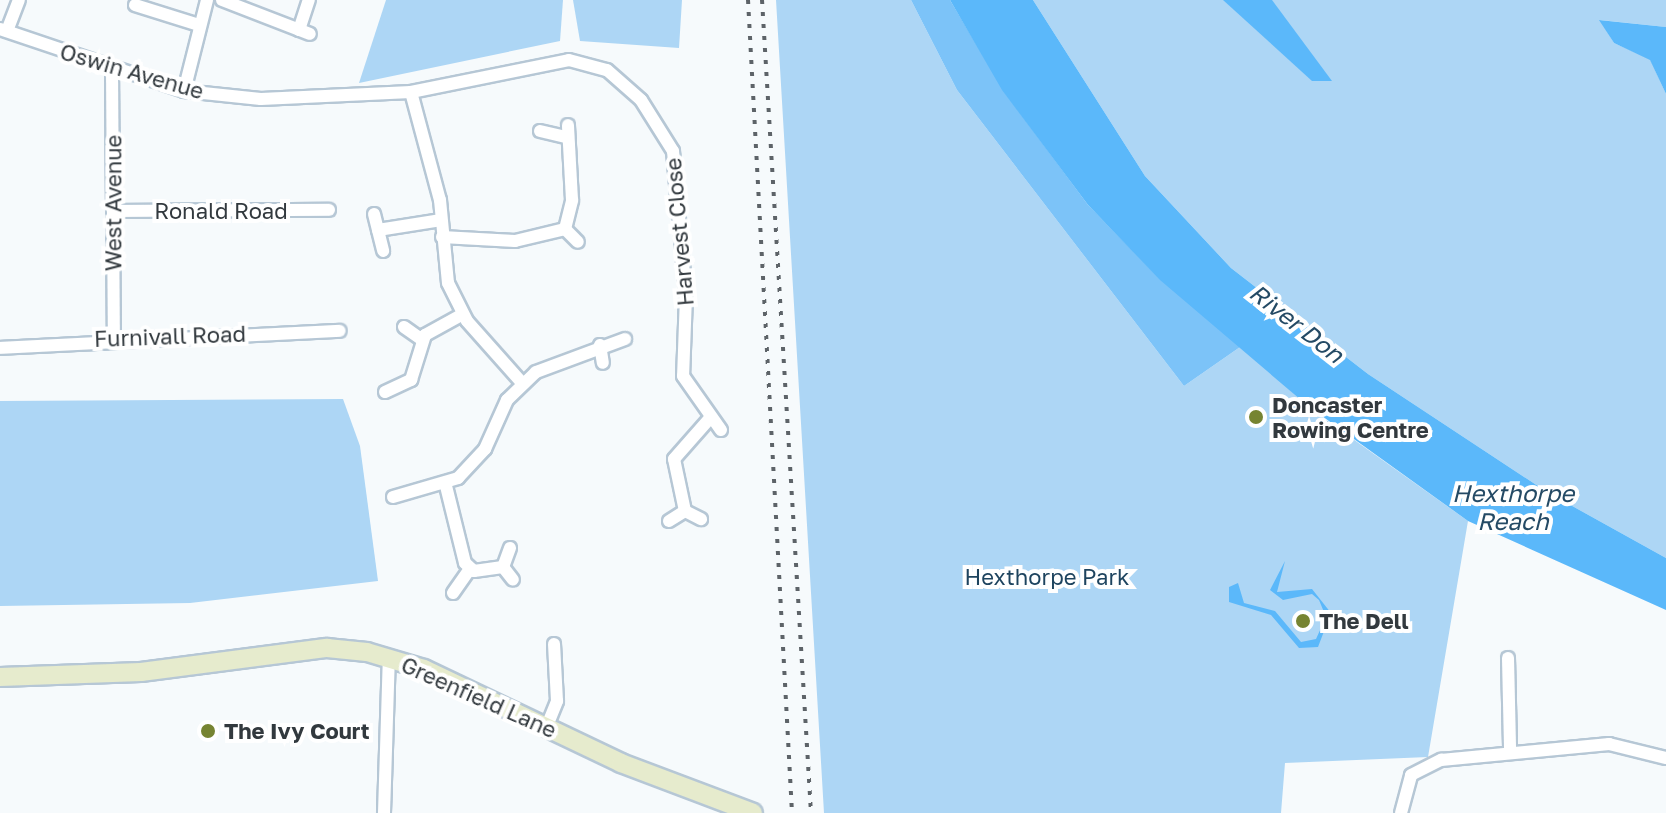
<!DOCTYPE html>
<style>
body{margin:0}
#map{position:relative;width:1666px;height:813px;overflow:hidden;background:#f6fafc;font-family:"Golos Text",sans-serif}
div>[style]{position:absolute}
.green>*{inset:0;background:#add6f5}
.forest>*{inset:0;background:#7cc3f8}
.water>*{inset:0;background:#5bb8fa}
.roads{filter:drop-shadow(2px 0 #b6c7d5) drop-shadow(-2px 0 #b6c7d5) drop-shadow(0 2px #b6c7d5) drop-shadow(0 -2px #b6c7d5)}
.street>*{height:12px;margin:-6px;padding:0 6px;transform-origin:6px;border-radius:6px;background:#fff}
.secondary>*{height:18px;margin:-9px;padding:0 9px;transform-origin:9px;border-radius:9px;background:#e6ebcd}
.rail>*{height:4px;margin-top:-2px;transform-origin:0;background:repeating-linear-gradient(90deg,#5d6368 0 4px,transparent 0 12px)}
.dots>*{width:22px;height:22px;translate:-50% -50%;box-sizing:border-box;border:4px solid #fff;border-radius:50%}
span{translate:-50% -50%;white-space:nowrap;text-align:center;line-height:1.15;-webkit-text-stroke:8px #fff;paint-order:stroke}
.street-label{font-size:22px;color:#32393e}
.poi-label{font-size:22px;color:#32393e;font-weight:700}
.left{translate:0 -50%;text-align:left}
.park-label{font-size:22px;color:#1e445f}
.water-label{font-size:24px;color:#244a65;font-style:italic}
</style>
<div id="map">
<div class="green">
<div style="clip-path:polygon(386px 0,563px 0,560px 41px,359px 83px)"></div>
<div style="clip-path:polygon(573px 0,682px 0,679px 48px,580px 41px)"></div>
<div style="clip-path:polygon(776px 0,911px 0,957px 90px,1184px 386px,1243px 345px,1308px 407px,1468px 521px,1428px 757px,1285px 763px,1281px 813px,824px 813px)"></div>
<div style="clip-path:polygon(1033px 0,1666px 0,1666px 27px,1600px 20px,1614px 43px,1650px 59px,1666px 94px,1666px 558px,1547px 492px,1368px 374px,1231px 268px,1145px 176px)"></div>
<div style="clip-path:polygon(343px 399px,360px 446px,378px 581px,190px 603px,0 606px,0 401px)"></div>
</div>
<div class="forest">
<div style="clip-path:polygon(911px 0,950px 0,1005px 93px,1088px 205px,1161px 280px,1243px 345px,1184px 386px,957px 90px)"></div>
</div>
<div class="water">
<div style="clip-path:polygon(950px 0,1033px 0,1145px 176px,1231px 268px,1368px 374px,1547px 492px,1666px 558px,1666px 610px,1468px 521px,1308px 406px,1160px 280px,1088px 205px,1002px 90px)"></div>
<div style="clip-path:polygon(1223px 0,1272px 0,1332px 81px,1312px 81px)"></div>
<div style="clip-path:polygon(1599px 20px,1666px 27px,1666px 94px,1650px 60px,1614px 43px)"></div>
<div style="clip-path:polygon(1285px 561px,1277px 592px,1312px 589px,1331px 613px,1318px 647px,1299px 648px,1271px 615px,1229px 602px,1229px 587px,1238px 583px,1244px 603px,1275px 611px,1301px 642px,1316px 639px,1326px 617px,1319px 600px,1312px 594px,1283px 600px,1270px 590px)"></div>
</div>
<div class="roads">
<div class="street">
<div style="left:222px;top:0;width:94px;rotate:21.1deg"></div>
<div style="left:135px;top:5px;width:67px;rotate:17.4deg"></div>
<div style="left:0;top:29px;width:194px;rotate:18.6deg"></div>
<div style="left:184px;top:91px;width:77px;rotate:5.9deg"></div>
<div style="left:261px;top:99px;width:150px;rotate:-2.7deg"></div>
<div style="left:411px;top:92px;width:161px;rotate:-11.4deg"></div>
<div style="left:569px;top:60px;width:39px;rotate:15deg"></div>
<div style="left:607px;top:70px;width:45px;rotate:41.4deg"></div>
<div style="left:641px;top:100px;width:60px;rotate:57.9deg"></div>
<div style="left:673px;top:151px;width:146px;rotate:84.9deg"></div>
<div style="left:686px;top:296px;width:80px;rotate:92.1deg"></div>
<div style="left:683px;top:376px;width:66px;rotate:54.9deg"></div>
<div style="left:299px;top:30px;width:32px;rotate:-72deg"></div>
<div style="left:7px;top:31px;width:33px;rotate:-69deg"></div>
<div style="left:112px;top:69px;width:268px;rotate:89.6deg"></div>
<div style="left:184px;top:91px;width:94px;rotate:-75.8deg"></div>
<div style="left:411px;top:92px;width:112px;rotate:75deg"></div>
<div style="left:440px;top:200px;width:83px;rotate:84.5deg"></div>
<div style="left:448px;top:283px;width:42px;rotate:63.4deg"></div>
<div style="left:467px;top:321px;width:83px;rotate:48.4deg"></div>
<div style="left:540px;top:131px;width:28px;rotate:13deg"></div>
<div style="left:114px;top:211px;width:215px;rotate:-0.3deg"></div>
<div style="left:374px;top:214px;width:38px;rotate:76deg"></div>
<div style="left:565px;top:229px;width:18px;rotate:45deg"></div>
<div style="left:378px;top:230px;width:64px;rotate:-9deg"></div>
<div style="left:442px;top:237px;width:73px;rotate:3.1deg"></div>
<div style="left:515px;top:241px;width:51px;rotate:-13.5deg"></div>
<div style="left:565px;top:229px;width:30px;rotate:-76deg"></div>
<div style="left:572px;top:200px;width:75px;rotate:-93.1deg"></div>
<div style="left:404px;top:327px;width:21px;rotate:35deg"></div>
<div style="left:600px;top:345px;width:18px;rotate:81deg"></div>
<div style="left:0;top:348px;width:340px;rotate:-2.9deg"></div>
<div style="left:385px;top:392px;width:29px;rotate:-25deg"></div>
<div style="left:411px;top:380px;width:47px;rotate:-72.7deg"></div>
<div style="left:425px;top:335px;width:43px;rotate:-28.9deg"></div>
<div style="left:446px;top:486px;width:79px;rotate:76.1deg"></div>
<div style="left:465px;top:563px;width:12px;rotate:42deg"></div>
<div style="left:474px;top:571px;width:29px;rotate:-8deg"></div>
<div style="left:393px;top:497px;width:68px;rotate:-16.3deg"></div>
<div style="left:458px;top:478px;width:40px;rotate:-47deg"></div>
<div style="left:485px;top:449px;width:54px;rotate:-65.8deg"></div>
<div style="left:507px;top:400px;width:40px;rotate:-44deg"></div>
<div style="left:536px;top:372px;width:95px;rotate:-20.3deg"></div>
<div style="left:685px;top:511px;width:53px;rotate:-101.9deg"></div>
<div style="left:674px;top:459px;width:55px;rotate:-48.7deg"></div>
<div style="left:669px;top:521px;width:19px;rotate:-32deg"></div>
<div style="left:685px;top:511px;width:18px;rotate:27deg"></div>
<div style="left:510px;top:548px;width:20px;rotate:110deg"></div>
<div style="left:503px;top:567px;width:16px;rotate:52deg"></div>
<div style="left:453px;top:593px;width:29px;rotate:-55deg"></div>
<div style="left:1508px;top:658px;width:91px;rotate:88.7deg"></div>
<div style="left:547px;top:726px;width:27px;rotate:-68deg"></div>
<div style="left:557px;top:701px;width:57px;rotate:-93deg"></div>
<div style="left:384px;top:813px;width:156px;rotate:-88.2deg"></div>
<div style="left:1401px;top:813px;width:39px;rotate:-75deg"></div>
<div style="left:1411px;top:775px;width:34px;rotate:-27deg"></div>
<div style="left:1441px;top:760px;width:169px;rotate:-5.4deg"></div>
<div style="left:1609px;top:744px;width:59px;rotate:13.8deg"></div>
</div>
<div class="secondary">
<div style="left:0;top:677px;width:141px;rotate:-2deg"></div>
<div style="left:141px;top:672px;width:188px;rotate:-7.4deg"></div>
<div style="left:327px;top:648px;width:40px;rotate:5.7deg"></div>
<div style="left:367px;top:652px;width:59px;rotate:16.6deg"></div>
<div style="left:424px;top:669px;width:218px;rotate:25.5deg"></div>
<div style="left:621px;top:763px;width:141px;rotate:20.7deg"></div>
</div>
</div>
<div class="rail">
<div style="left:748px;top:0;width:814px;rotate:86.9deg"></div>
<div style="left:762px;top:0;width:814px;rotate:86.55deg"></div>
</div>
<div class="dots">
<div style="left:1256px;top:417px;background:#768432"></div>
<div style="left:1303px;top:621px;background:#768432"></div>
<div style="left:208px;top:731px;background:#768432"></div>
</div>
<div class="street-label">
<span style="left:132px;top:71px;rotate:16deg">Oswin Avenue</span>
<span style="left:113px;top:203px;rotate:-90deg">West Avenue</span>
<span style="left:221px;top:211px">Ronald Road</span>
<span style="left:679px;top:232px;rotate:-95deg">Harvest Close</span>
<span style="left:170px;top:336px;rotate:-2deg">Furnivall Road</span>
<span style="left:479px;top:697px;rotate:24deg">Greenfield Lane</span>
</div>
<div class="poi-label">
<span class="left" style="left:1272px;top:417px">Doncaster<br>Rowing Centre</span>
<span class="left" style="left:1319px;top:621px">The Dell</span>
<span class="left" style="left:224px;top:731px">The Ivy Court</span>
</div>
<div class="park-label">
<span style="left:1047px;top:577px">Hexthorpe Park</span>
</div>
<div class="water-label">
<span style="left:1297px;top:323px;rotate:38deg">River Don</span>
<span style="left:1513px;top:507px">Hexthorpe<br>Reach</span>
</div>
</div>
